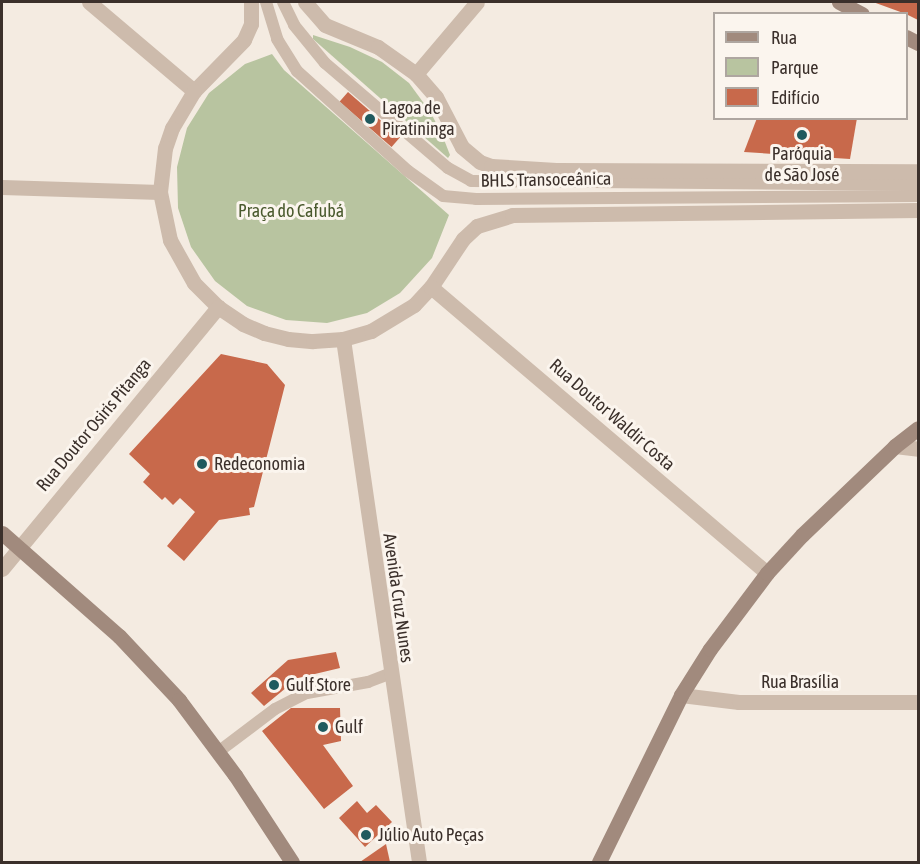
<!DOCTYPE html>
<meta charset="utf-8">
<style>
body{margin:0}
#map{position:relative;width:920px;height:864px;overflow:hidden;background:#f4ebe1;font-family:"Asap Condensed",sans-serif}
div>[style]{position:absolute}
.green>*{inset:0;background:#b8c4a0}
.building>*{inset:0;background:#c8694b;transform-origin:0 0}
.lane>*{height:12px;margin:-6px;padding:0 6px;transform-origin:6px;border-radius:6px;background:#cdbbac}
.street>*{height:15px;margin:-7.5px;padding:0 7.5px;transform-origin:7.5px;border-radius:7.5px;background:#cdbbac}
.secondary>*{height:15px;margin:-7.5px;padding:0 7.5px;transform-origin:7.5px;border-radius:7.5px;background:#a18a7d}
.dots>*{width:16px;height:16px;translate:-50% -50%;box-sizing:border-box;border:3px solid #fbf5ee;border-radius:50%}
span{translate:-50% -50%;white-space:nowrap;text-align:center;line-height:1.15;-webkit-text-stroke:6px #fbf5ee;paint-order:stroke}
.poi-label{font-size:18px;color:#3b302b}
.left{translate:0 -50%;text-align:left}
.street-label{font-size:18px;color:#3b302b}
.park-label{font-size:18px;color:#4a5a2e}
.frame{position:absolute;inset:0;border:3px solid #3b302b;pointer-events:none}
.legend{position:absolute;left:713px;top:12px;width:195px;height:108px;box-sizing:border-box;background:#fbf5ee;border:2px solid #aea6a0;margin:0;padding:8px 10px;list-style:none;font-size:18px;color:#3b302b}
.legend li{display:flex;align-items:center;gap:12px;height:30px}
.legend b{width:30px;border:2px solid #aea6a0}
</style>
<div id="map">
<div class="green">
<div style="clip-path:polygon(313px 35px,350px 47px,382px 62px,409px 83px,431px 113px,443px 137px,450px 155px,448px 158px,313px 39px)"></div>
<div style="clip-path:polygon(272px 54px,284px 70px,449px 215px,432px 258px,400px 293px,367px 313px,327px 323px,286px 320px,247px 306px,215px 281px,191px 247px,178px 208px,177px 167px,187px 128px,209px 93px,245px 64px)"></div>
</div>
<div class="building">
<div style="clip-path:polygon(873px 2px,918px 2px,918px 20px,906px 14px)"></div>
<div style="left:348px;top:92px;width:69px;height:13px;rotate:41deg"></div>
<div style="clip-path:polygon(757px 118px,857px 118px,850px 159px,744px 152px)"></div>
<div style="clip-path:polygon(221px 354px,267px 364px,285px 385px,254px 507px,249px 508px,250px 515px,219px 520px,184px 561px,167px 546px,195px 512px,180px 498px,173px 505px,165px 497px,162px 500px,143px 482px,150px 474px,129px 454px)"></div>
<div style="clip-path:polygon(336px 652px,340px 668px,298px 678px,264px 706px,251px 693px,288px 660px)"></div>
<div style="clip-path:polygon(291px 708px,340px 708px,341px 741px,323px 745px,353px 786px,324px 809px,262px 731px)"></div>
<div style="clip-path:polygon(357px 801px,367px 813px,376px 805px,392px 822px,365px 847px,339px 818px)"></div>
<div style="clip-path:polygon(386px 844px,390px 862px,360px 862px)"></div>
</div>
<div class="lane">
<div style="left:266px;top:2px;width:39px;rotate:73deg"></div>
<div style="left:277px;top:39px;width:38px;rotate:58deg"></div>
<div style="left:297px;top:71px;width:149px;rotate:42deg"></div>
<div style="left:408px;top:171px;width:43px;rotate:35.5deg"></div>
<div style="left:443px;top:196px;width:33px;rotate:5deg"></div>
<div style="left:476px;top:199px;width:442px;rotate:-0.4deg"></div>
<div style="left:283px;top:2px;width:25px;rotate:64deg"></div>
<div style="left:294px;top:25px;width:49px;rotate:50.8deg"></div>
<div style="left:325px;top:63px;width:162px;rotate:40.5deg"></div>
<div style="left:448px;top:168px;width:26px;rotate:29deg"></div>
<div style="left:471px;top:181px;width:447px;rotate:0.5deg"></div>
<div style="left:218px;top:752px;width:71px;rotate:-37deg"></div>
<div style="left:275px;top:709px;width:36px;rotate:-27deg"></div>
<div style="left:307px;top:693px;width:62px;rotate:-10.2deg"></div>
<div style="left:368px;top:682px;width:22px;rotate:-21deg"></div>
</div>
<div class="street">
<div style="left:89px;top:2px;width:138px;rotate:40.3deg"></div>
<div style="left:251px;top:2px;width:22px;rotate:90deg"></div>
<div style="left:251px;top:24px;width:17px;rotate:114deg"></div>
<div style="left:244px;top:40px;width:71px;rotate:134.4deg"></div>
<div style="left:194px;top:91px;width:43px;rotate:120.7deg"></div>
<div style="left:172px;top:128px;width:21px;rotate:109deg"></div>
<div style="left:165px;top:148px;width:44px;rotate:96.5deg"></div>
<div style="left:160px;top:192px;width:49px;rotate:78.2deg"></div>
<div style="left:170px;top:240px;width:49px;rotate:60.8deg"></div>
<div style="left:194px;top:283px;width:34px;rotate:45deg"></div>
<div style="left:218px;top:307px;width:30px;rotate:34deg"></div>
<div style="left:243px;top:324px;width:23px;rotate:23deg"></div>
<div style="left:264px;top:333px;width:25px;rotate:14deg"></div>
<div style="left:288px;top:339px;width:25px;rotate:5deg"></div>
<div style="left:313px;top:341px;width:30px;rotate:-4deg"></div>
<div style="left:343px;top:339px;width:29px;rotate:-16deg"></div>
<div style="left:371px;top:331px;width:50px;rotate:-31.2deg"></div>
<div style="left:414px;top:305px;width:25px;rotate:-47deg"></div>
<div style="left:431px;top:287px;width:58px;rotate:-56.3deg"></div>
<div style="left:463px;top:239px;width:19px;rotate:-43deg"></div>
<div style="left:477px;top:226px;width:37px;rotate:-17deg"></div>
<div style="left:512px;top:215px;width:406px;rotate:-0.7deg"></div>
<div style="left:305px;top:2px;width:30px;rotate:49deg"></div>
<div style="left:325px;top:25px;width:57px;rotate:22.5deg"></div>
<div style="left:378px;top:47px;width:47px;rotate:35.4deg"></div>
<div style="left:416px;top:74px;width:30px;rotate:49deg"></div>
<div style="left:436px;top:97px;width:56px;rotate:62.5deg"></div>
<div style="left:462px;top:147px;width:23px;rotate:40deg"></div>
<div style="left:480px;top:162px;width:12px;rotate:20deg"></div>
<div style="left:491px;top:166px;width:65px;rotate:3.5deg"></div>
<div style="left:556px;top:170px;width:362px;rotate:0.2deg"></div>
<div style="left:416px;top:74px;width:94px;rotate:-49.7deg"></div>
<div style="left:2px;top:187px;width:158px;rotate:1.8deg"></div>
<div style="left:431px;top:287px;width:441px;rotate:40.4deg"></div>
<div style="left:343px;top:339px;width:528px;rotate:81.73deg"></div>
<div style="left:895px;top:446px;width:23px;rotate:7deg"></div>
<div style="left:2px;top:569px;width:340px;rotate:-50.5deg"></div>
<div style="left:681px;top:695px;width:58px;rotate:6.9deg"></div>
<div style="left:739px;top:702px;width:179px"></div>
</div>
<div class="secondary">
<div style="left:839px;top:2px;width:26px;rotate:28deg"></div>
<div style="left:906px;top:37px;width:13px;rotate:27deg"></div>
<div style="left:2px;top:533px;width:156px;rotate:41.4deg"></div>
<div style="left:119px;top:636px;width:88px;rotate:46.8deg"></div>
<div style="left:179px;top:700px;width:94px;rotate:53.3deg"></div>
<div style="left:235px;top:775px;width:104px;rotate:56.8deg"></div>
<div style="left:599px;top:862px;width:186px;rotate:-63.8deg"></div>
<div style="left:681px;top:695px;width:54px;rotate:-57.8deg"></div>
<div style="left:710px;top:649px;width:95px;rotate:-53.1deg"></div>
<div style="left:767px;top:573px;width:52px;rotate:-47.4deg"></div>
<div style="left:802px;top:535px;width:129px;rotate:-43.7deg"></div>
<div style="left:895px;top:446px;width:29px;rotate:-38deg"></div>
</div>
<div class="dots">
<div style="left:370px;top:119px;background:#1f5a5e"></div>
<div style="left:802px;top:135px;background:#1f5a5e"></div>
<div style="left:202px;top:464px;background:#1f5a5e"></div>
<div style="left:274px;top:685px;background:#1f5a5e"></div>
<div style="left:323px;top:727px;background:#1f5a5e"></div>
<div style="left:366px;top:835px;background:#1f5a5e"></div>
</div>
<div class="poi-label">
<span class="left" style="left:382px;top:119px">Lagoa de<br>Piratininga</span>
<span style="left:802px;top:165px">Paróquia<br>de São José</span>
<span class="left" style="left:214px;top:464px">Redeconomia</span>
<span class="left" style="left:286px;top:685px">Gulf Store</span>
<span class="left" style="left:335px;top:727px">Gulf</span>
<span class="left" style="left:378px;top:835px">Júlio Auto Peças</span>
</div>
<div class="street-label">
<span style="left:546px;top:180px;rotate:-1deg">BHLS Transoceânica</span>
<span style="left:612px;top:415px;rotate:41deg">Rua Doutor Waldir Costa</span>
<span style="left:94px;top:425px;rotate:-50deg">Rua Doutor Osiris Pitanga</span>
<span style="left:398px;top:598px;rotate:82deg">Avenida Cruz Nunes</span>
<span style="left:800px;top:682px">Rua Brasília</span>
</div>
<div class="park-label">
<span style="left:291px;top:211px">Praça do Cafubá</span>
</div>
<div class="frame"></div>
<ul class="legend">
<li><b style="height:8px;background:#a18a7d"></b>Rua</li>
<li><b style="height:16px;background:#b8c4a0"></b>Parque</li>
<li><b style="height:16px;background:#c8694b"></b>Edifício</li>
</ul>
</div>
